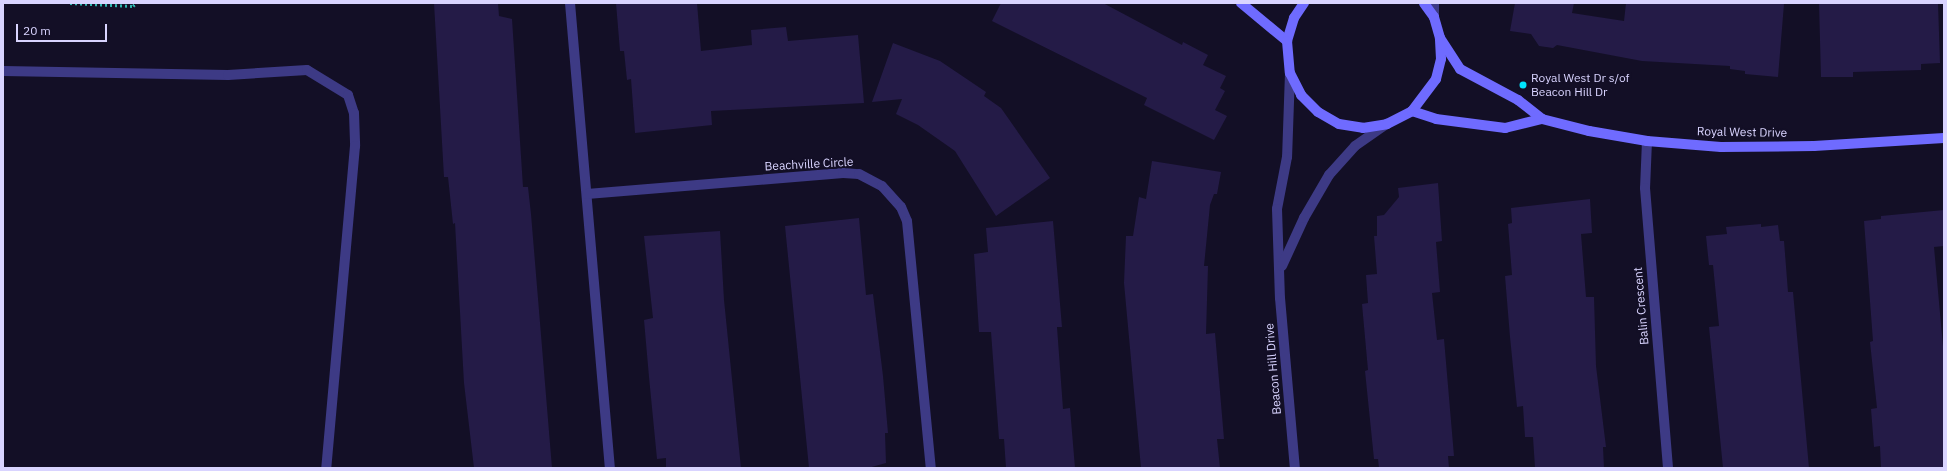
<!DOCTYPE html>
<style>
body{margin:0}
#map{position:relative;width:1947px;height:471px;overflow:hidden;background:#130f26;font-family:"IBM Plex Sans",sans-serif}
div>[style]{position:absolute}
.building>*{inset:0;background:#241b47}
.path>*{height:2.5px;margin-top:-1.25px;transform-origin:0;background:repeating-linear-gradient(90deg,#2fb8b0 0 2px,transparent 0 5px)}
.lane>*{height:10px;margin:-5px;padding:0 5px;transform-origin:5px;border-radius:5px;background:#3d3a85}
.street>*{height:10px;margin:-5px;padding:0 5px;transform-origin:5px;border-radius:5px;background:#3d3a85}
.secondary>*{height:10px;margin:-5px;padding:0 5px;transform-origin:5px;border-radius:5px;background:#6f6bff}
.dots>*{width:11px;height:11px;translate:-50% -50%;box-sizing:border-box;border:2px solid #130f26;border-radius:50%}
span{translate:-50% -50%;white-space:nowrap;text-align:center;line-height:1.15;-webkit-text-stroke:4px #130f26;paint-order:stroke}
.poi-label{font-size:12px;color:#d9d4ff}
.left{translate:0 -50%;text-align:left}
.street-label{font-size:12px;color:#d9d4ff}
.frame{position:absolute;inset:0;border:4px solid #d9d4ff;pointer-events:none}
.scale{position:absolute;left:16px;top:24px;width:91px;height:18px;box-sizing:border-box;border:2px solid #d9d4ff;border-top:0;padding-left:5px;font-size:12px;line-height:14px;white-space:nowrap;color:#d9d4ff;-webkit-text-stroke:3px #130f26;paint-order:stroke}
</style>
<div id="map">
<div class="building">
<div style="clip-path:polygon(434px 3px,498px 3px,499px 16px,512px 19px,523px 187px,528px 187px,531px 214px,552px 468px,474px 468px,464px 383px,455px 223px,453px 224px,448px 177px,444px 177px)"></div>
<div style="clip-path:polygon(616px 3px,697px 3px,701px 51px,752px 45px,751px 30px,786px 27px,788px 41px,858px 35px,864px 103px,711px 111px,712px 125px,635px 133px,631px 79px,627px 80px,624px 51px,620px 51px)"></div>
<div style="clip-path:polygon(1001px 3px,1103px 3px,1182px 45px,1183px 42px,1208px 55px,1203px 65px,1226px 76px,1220px 88px,1225px 91px,1215px 110px,1227px 116px,1214px 140px,1144px 105px,1147px 98px,992px 21px)"></div>
<div style="clip-path:polygon(1515px 3px,1574px 3px,1572px 13px,1624px 21px,1626px 3px,1784px 4px,1778px 77px,1745px 74px,1745px 71px,1730px 69px,1730px 66px,1642px 61px,1557px 45px,1553px 48px,1539px 46px,1531px 34px,1510px 31px)"></div>
<div style="clip-path:polygon(1819px 3px,1938px 3px,1940px 63px,1921px 64px,1921px 70px,1853px 72px,1853px 77px,1821px 77px)"></div>
<div style="clip-path:polygon(893px 43px,940px 61px,986px 92px,984px 96px,1001px 108px,1050px 178px,996px 216px,955px 151px,918px 125px,896px 114px,902px 99px,872px 102px)"></div>
<div style="clip-path:polygon(1152px 161px,1221px 172px,1217px 194px,1214px 194px,1210px 205px,1204px 266px,1208px 266px,1206px 334px,1215px 333px,1224px 439px,1217px 439px,1220px 468px,1141px 468px,1124px 283px,1126px 236px,1133px 236px,1139px 197px,1146px 199px)"></div>
<div style="clip-path:polygon(1438px 183px,1442px 241px,1436px 242px,1440px 292px,1432px 293px,1437px 340px,1444px 339px,1454px 456px,1448px 456px,1449px 468px,1379px 468px,1378px 459px,1374px 459px,1365px 371px,1368px 370px,1362px 304px,1368px 303px,1366px 275px,1377px 274px,1374px 236px,1377px 236px,1377px 216px,1384px 215px,1399px 197px,1398px 188px)"></div>
<div style="clip-path:polygon(1590px 199px,1592px 233px,1581px 234px,1586px 297px,1594px 297px,1596px 366px,1606px 447px,1603px 447px,1604px 468px,1535px 468px,1533px 437px,1525px 437px,1523px 406px,1517px 407px,1510px 337px,1505px 276px,1512px 275px,1508px 224px,1512px 223px,1511px 208px)"></div>
<div style="clip-path:polygon(1944px 210px,1944px 246px,1934px 247px,1944px 357px,1944px 468px,1881px 468px,1880px 446px,1874px 447px,1871px 409px,1877px 408px,1870px 342px,1873px 341px,1864px 221px,1881px 219px,1881px 216px)"></div>
<div style="clip-path:polygon(859px 218px,866px 295px,873px 294px,883px 376px,888px 433px,885px 433px,886px 463px,868px 468px,809px 468px,785px 226px)"></div>
<div style="clip-path:polygon(1053px 221px,1062px 327px,1057px 327px,1063px 409px,1070px 408px,1075px 468px,1006px 468px,1004px 439px,999px 439px,991px 332px,979px 332px,974px 254px,988px 252px,986px 228px)"></div>
<div style="clip-path:polygon(1761px 224px,1761px 227px,1778px 225px,1780px 241px,1784px 241px,1788px 292px,1793px 292px,1809px 468px,1723px 468px,1709px 327px,1719px 326px,1713px 265px,1709px 265px,1706px 236px,1727px 234px,1726px 227px)"></div>
<div style="clip-path:polygon(720px 231px,724px 300px,741px 468px,666px 468px,666px 458px,657px 459px,649px 377px,644px 320px,653px 318px,644px 236px)"></div>
</div>
<div class="path">
<div style="left:70px;top:3px;width:63px;rotate:2.7deg"></div>
<div style="left:133px;top:6px;width:4px;rotate:-45deg"></div>
</div>
<div class="lane">
<div style="left:3px;top:71px;width:225px;rotate:1deg"></div>
<div style="left:228px;top:75px;width:79px;rotate:-3.6deg"></div>
<div style="left:307px;top:70px;width:48px;rotate:31.4deg"></div>
<div style="left:348px;top:95px;width:19px;rotate:72deg"></div>
<div style="left:354px;top:113px;width:33px;rotate:88deg"></div>
<div style="left:355px;top:146px;width:323px;rotate:95.1deg"></div>
</div>
<div class="street">
<div style="left:570px;top:3px;width:467px;rotate:85.1deg"></div>
<div style="left:1434px;top:17px;width:14px;rotate:-90deg"></div>
<div style="left:1290px;top:73px;width:84px;rotate:92deg"></div>
<div style="left:1287px;top:157px;width:53px;rotate:100.9deg"></div>
<div style="left:1277px;top:209px;width:89px;rotate:88.1deg"></div>
<div style="left:1280px;top:298px;width:171px;rotate:85deg"></div>
<div style="left:1647px;top:141px;width:47px;rotate:92.4deg"></div>
<div style="left:1645px;top:188px;width:281px;rotate:85.3deg"></div>
<div style="left:587px;top:194px;width:257px;rotate:-4.7deg"></div>
<div style="left:843px;top:173px;width:16px;rotate:4deg"></div>
<div style="left:859px;top:174px;width:26px;rotate:28deg"></div>
<div style="left:882px;top:186px;width:28px;rotate:48deg"></div>
<div style="left:901px;top:207px;width:15px;rotate:67deg"></div>
<div style="left:907px;top:221px;width:248px;rotate:84.5deg"></div>
<div style="left:1282px;top:266px;width:53px;rotate:-65.4deg"></div>
<div style="left:1304px;top:218px;width:50px;rotate:-59.8deg"></div>
<div style="left:1329px;top:175px;width:39px;rotate:-48deg"></div>
<div style="left:1355px;top:146px;width:39px;rotate:-35deg"></div>
</div>
<div class="secondary">
<div style="left:1241px;top:3px;width:60px;rotate:39.6deg"></div>
<div style="left:1304px;top:3px;width:18px;rotate:124deg"></div>
<div style="left:1294px;top:18px;width:24px;rotate:107deg"></div>
<div style="left:1287px;top:41px;width:32px;rotate:85deg"></div>
<div style="left:1290px;top:73px;width:25px;rotate:63deg"></div>
<div style="left:1301px;top:95px;width:24px;rotate:45deg"></div>
<div style="left:1318px;top:112px;width:24px;rotate:30deg"></div>
<div style="left:1339px;top:124px;width:24px;rotate:9deg"></div>
<div style="left:1363px;top:128px;width:24px;rotate:-9deg"></div>
<div style="left:1387px;top:124px;width:28px;rotate:-27deg"></div>
<div style="left:1412px;top:111px;width:40px;rotate:-53deg"></div>
<div style="left:1436px;top:79px;width:21px;rotate:-76deg"></div>
<div style="left:1441px;top:59px;width:21px;rotate:-93deg"></div>
<div style="left:1440px;top:38px;width:22px;rotate:-106deg"></div>
<div style="left:1434px;top:17px;width:17px;rotate:-126deg"></div>
<div style="left:1440px;top:38px;width:37px;rotate:57deg"></div>
<div style="left:1460px;top:69px;width:66px;rotate:28.1deg"></div>
<div style="left:1518px;top:100px;width:31px;rotate:38deg"></div>
<div style="left:1542px;top:119px;width:49px;rotate:14.3deg"></div>
<div style="left:1589px;top:131px;width:59px;rotate:9.8deg"></div>
<div style="left:1647px;top:141px;width:74px;rotate:4.6deg"></div>
<div style="left:1721px;top:147px;width:93px;rotate:-0.6deg"></div>
<div style="left:1814px;top:146px;width:130px;rotate:-3.5deg"></div>
<div style="left:1412px;top:111px;width:25px;rotate:18deg"></div>
<div style="left:1436px;top:119px;width:70px;rotate:7.4deg"></div>
<div style="left:1505px;top:128px;width:38px;rotate:-14deg"></div>
</div>
<div class="dots">
<div style="left:1523px;top:85px;background:#00e5ff"></div>
</div>
<div class="poi-label">
<span class="left" style="left:1531px;top:85px">Royal West Dr s/of<br>Beacon Hill Dr</span>
</div>
<div class="street-label">
<span style="left:1742px;top:132px;rotate:1deg">Royal West Drive</span>
<span style="left:809px;top:164px;rotate:-3deg">Beachville Circle</span>
<span style="left:1641px;top:306px;rotate:-95deg">Balin Crescent</span>
<span style="left:1273px;top:369px;rotate:-95deg">Beacon Hill Drive</span>
</div>
<div class="frame"></div>
<div class="scale">20 m</div>
</div>
